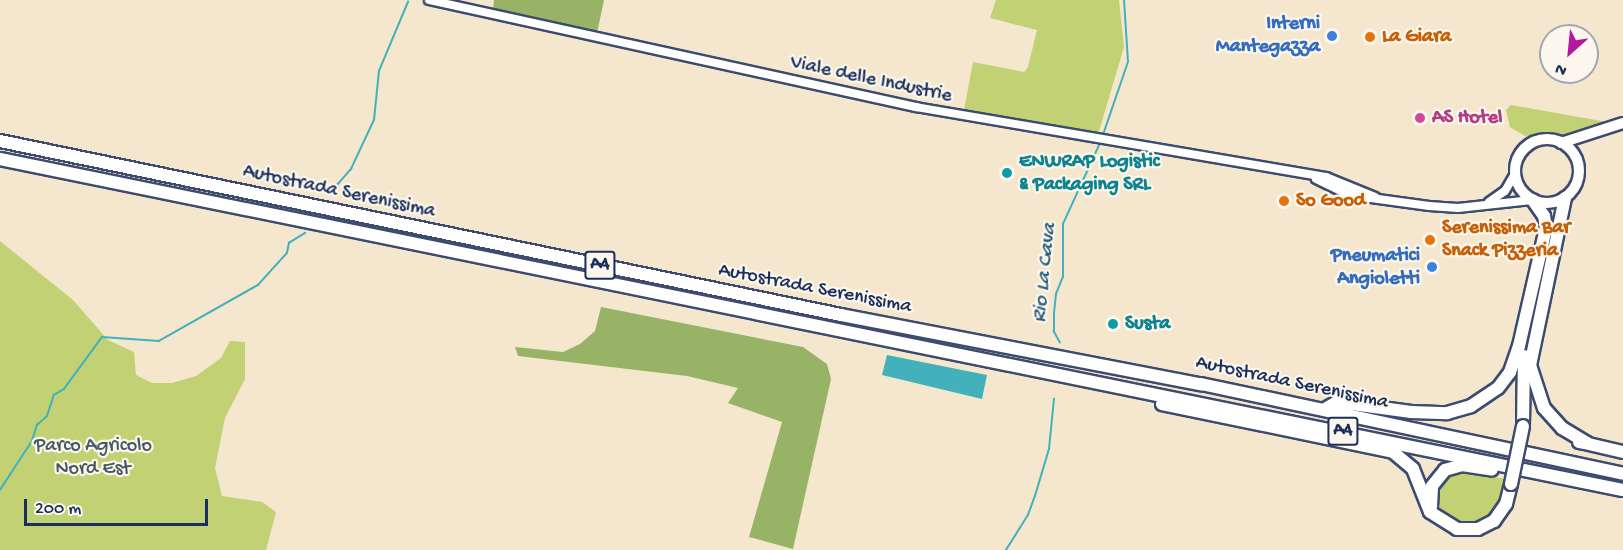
<!DOCTYPE html>
<style>
body{margin:0}
#map{position:relative;width:1623px;height:550px;overflow:hidden;background:#f4e7cd;font-family:"Gochi Hand",sans-serif}
div>[style]{position:absolute}
.green>*{inset:0;background:#c1d174}
.forest>*{inset:0;background:#98b366}
.water>*{inset:0;background:#42b1bc}
.stream>*{height:1.5px;margin:-0.75px;padding:0 0.75px;transform-origin:0.75px;border-radius:0.75px;background:#42b1bc}
.roads{filter:drop-shadow(2px 0 #3c4b6f) drop-shadow(-2px 0 #3c4b6f) drop-shadow(0 2px #3c4b6f) drop-shadow(0 -2px #3c4b6f)}
.minor>*{height:8px;margin:-4px;padding:0 4px;transform-origin:4px;border-radius:4px;background:#fff}
.major>*{height:10px;margin:-5px;padding:0 5px;transform-origin:5px;border-radius:5px;background:#fff}
.major>.ring{margin:-5px;padding:0;box-sizing:content-box;background:none;border:10px solid #fff;border-radius:50%}
.highway>*{height:12px;margin:-6px;padding:0 6px;transform-origin:6px;border-radius:6px;background:#fff}
.bridges{filter:drop-shadow(2px 0 #3c4b6f) drop-shadow(-2px 0 #3c4b6f) drop-shadow(0 2px #3c4b6f) drop-shadow(0 -2px #3c4b6f)}
.highway-bridge>*{height:12px;margin:-6px;padding:0 6px;transform-origin:6px;border-radius:6px;background:#fff}
.dots>*{width:16px;height:16px;translate:-50% -50%;box-sizing:border-box;border:3px solid #fbf7ec;border-radius:50%}
span{translate:-50% -50%;white-space:nowrap;text-align:center;line-height:1.15;-webkit-text-stroke:4.5px #fbf7ec;paint-order:stroke}
.shield-label span{padding:2px 4px;background:#fbf7ec;border:2px solid;border-radius:4px;-webkit-text-stroke-width:0}
.shield-label{font-size:18px;color:#1b2f5e;font-weight:700}
.shop-label{font-size:20px;color:#366cbe;font-weight:700}
.right{translate:-100% -50%;text-align:right}
.food-label{font-size:20px;color:#c56008;font-weight:700}
.left{translate:0 -50%;text-align:left}
.street-label{font-size:20px;color:#1b2f5e}
.hotel-label{font-size:20px;color:#b23c85;font-weight:700}
.culture-label{font-size:20px;color:#0d838f;font-weight:700}
.park-label{font-size:20px;color:#445864}
.water-label{font-size:21px;color:#295c7f;font-style:italic}
.north{position:absolute;left:1539px;top:24px;width:60px;height:60px;box-sizing:border-box;background:#fbf7ec;border:2px solid #a1a7b3;border-radius:50%;rotate:207deg;font-size:16px;font-weight:700;line-height:24px;text-align:center;color:#1b2f5e}
.north::after{content:'';display:block;margin:auto;width:21px;height:27px;background:#b5179e;clip-path:polygon(50% 0,100% 100%,50% 72%,0 100%)}
.scale{position:absolute;left:24px;top:499px;width:184px;height:27px;box-sizing:border-box;border:3px solid #1b2f5e;border-top:0;padding-left:8px;font-size:18px;line-height:21px;white-space:nowrap;color:#1b2f5e;-webkit-text-stroke:4px #fbf7ec;paint-order:stroke}
</style>
<div id="map">
<div class="green">
<div style="clip-path:polygon(996px 0,1119px 0,1124px 47px,1097px 138px,963px 115px,973px 62px,1024px 72px,1028px 67px,1037px 30px,990px 18px)"></div>
<div style="clip-path:polygon(1511px 105px,1601px 121px,1609px 121px,1566px 138px,1549px 133px,1525px 136px,1510px 127px,1506px 110px)"></div>
<div style="clip-path:polygon(0 241px,73px 300px,108px 340px,134px 352px,136px 375px,152px 383px,172px 383px,196px 376px,221px 358px,230px 341px,245px 342px,245px 379px,225px 418px,215px 468px,222px 496px,262px 502px,276px 512px,266px 550px,0 550px)"></div>
<div style="clip-path:polygon(1462px 471px,1505px 479px,1501px 501px,1495px 513px,1481px 523px,1463px 526px,1437px 510px,1435px 504px,1434px 493px,1444px 476px)"></div>
</div>
<div class="forest">
<div style="clip-path:polygon(494px 0,604px 0,597px 33px,493px 10px)"></div>
<div style="clip-path:polygon(601px 307px,803px 347px,827px 364px,831px 379px,793px 549px,749px 537px,782px 422px,728px 403px,738px 388px,687px 376px,518px 356px,515px 347px,563px 352px,580px 344px,595px 331px)"></div>
</div>
<div class="water">
<div style="clip-path:polygon(887px 355px,987px 375px,982px 399px,882px 375px)"></div>
</div>
<div class="stream">
<div style="left:1103px;top:135px;width:77px;rotate:-71.1deg"></div>
<div style="left:1128px;top:62px;width:62px;rotate:-93.7deg"></div>
<div style="left:319px;top:192px;width:21px;rotate:-23deg"></div>
<div style="left:338px;top:184px;width:20px;rotate:-49deg"></div>
<div style="left:351px;top:169px;width:54px;rotate:-64.9deg"></div>
<div style="left:374px;top:120px;width:49px;rotate:-84.2deg"></div>
<div style="left:379px;top:71px;width:75px;rotate:-67.2deg"></div>
<div style="left:1060px;top:343px;width:13px;rotate:-119deg"></div>
<div style="left:1054px;top:332px;width:19px;rotate:-90deg"></div>
<div style="left:1054px;top:313px;width:19px;rotate:-84deg"></div>
<div style="left:1056px;top:294px;width:18px;rotate:-68deg"></div>
<div style="left:1063px;top:277px;width:53px;rotate:-90deg"></div>
<div style="left:1063px;top:224px;width:89px;rotate:-65.4deg"></div>
<div style="left:0;top:490px;width:59px;rotate:-56.9deg"></div>
<div style="left:32px;top:441px;width:17px;rotate:-73deg"></div>
<div style="left:37px;top:425px;width:13px;rotate:-42deg"></div>
<div style="left:47px;top:416px;width:22px;rotate:-72deg"></div>
<div style="left:54px;top:395px;width:12px;rotate:-31deg"></div>
<div style="left:64px;top:389px;width:64px;rotate:-53.8deg"></div>
<div style="left:102px;top:337px;width:57px;rotate:4deg"></div>
<div style="left:159px;top:341px;width:114px;rotate:-29.5deg"></div>
<div style="left:258px;top:285px;width:43px;rotate:-47.8deg"></div>
<div style="left:287px;top:253px;width:10px;rotate:-79deg"></div>
<div style="left:289px;top:243px;width:19px;rotate:-32deg"></div>
<div style="left:1006px;top:550px;width:41px;rotate:-57.8deg"></div>
<div style="left:1028px;top:515px;width:20px;rotate:-70deg"></div>
<div style="left:1035px;top:496px;width:49px;rotate:-73.4deg"></div>
<div style="left:1049px;top:449px;width:50px;rotate:-84.3deg"></div>
</div>
<div class="roads">
<div class="minor">
<div style="left:429px;top:0;width:499px;rotate:12.4deg"></div>
<div style="left:916px;top:107px;width:416px;rotate:9.7deg"></div>
<div style="left:1326px;top:177px;width:53px;rotate:22.2deg"></div>
<div style="left:1316px;top:179px;width:37px;rotate:26deg"></div>
<div style="left:1349px;top:195px;width:81px;rotate:7.8deg"></div>
<div style="left:1429px;top:206px;width:29px;rotate:4deg"></div>
<div style="left:1458px;top:208px;width:74px;rotate:-6.2deg"></div>
<div style="left:1489px;top:202px;width:19px;rotate:-35deg"></div>
<div style="left:1505px;top:191px;width:20px;rotate:-60deg"></div>
</div>
<div class="major">
<div class="ring" style="left:1515px;top:139px;width:54px;height:54px"></div>
<div style="left:1561px;top:143px;width:65px;rotate:-17.9deg"></div>
</div>
<div class="highway">
<div style="left:0;top:141px;width:859px;rotate:11.69deg"></div>
<div style="left:841px;top:315px;width:367px;rotate:10.9deg"></div>
<div style="left:1201px;top:384px;width:431px;rotate:12deg"></div>
<div style="left:0;top:159px;width:1656px;rotate:11.53deg"></div>
<div style="left:1565px;top:198px;width:171px;rotate:101.8deg"></div>
<div style="left:1530px;top:365px;width:45px;rotate:72deg"></div>
<div style="left:1544px;top:408px;width:27px;rotate:48deg"></div>
<div style="left:1562px;top:428px;width:29px;rotate:31deg"></div>
<div style="left:1587px;top:443px;width:8px;rotate:-173deg"></div>
<div style="left:1162px;top:404px;width:236px;rotate:11.7deg"></div>
<div style="left:1393px;top:452px;width:26px;rotate:40deg"></div>
<div style="left:1413px;top:469px;width:46px;rotate:68.4deg"></div>
<div style="left:1430px;top:512px;width:32px;rotate:32deg"></div>
<div style="left:1457px;top:529px;width:21px"></div>
<div style="left:1478px;top:529px;width:18px;rotate:-27deg"></div>
<div style="left:1494px;top:521px;width:21px;rotate:-55deg"></div>
<div style="left:1506px;top:504px;width:21px;rotate:-76deg"></div>
<div style="left:1325px;top:409px;width:14px;rotate:-30deg"></div>
<div style="left:1337px;top:402px;width:75px;rotate:7.7deg"></div>
<div style="left:1411px;top:412px;width:36px;rotate:2deg"></div>
<div style="left:1447px;top:413px;width:25px;rotate:-16deg"></div>
<div style="left:1471px;top:406px;width:32px;rotate:-34deg"></div>
<div style="left:1498px;top:388px;width:20px;rotate:-53deg"></div>
<div style="left:1510px;top:372px;width:28px;rotate:-71deg"></div>
<div style="left:1519px;top:346px;width:121px;rotate:-77.1deg"></div>
<div style="left:1546px;top:228px;width:12px;rotate:-99deg"></div>
<div style="left:1544px;top:216px;width:19px;rotate:-125deg"></div>
<div style="left:1523px;top:426px;width:70px;rotate:-89.2deg"></div>
<div style="left:1580px;top:442px;width:44px;rotate:13.1deg"></div>
<div style="left:1431px;top:507px;width:21px;rotate:-87deg"></div>
<div style="left:1432px;top:486px;width:21px;rotate:-51deg"></div>
<div style="left:1445px;top:470px;width:18px;rotate:-16deg"></div>
<div style="left:1462px;top:465px;width:30px;rotate:9deg"></div>
</div>
</div>
<div class="bridges">
<div class="highway-bridge">
<div style="left:1511px;top:484px;width:59px;rotate:-78.3deg"></div>
</div>
</div>
<div class="dots">
<div style="left:1332px;top:36px;background:#3f7fe0"></div>
<div style="left:1370px;top:37px;background:#e8710a"></div>
<div style="left:1420px;top:118px;background:#d1479c"></div>
<div style="left:1007px;top:173px;background:#0f9aa8"></div>
<div style="left:1284px;top:201px;background:#e8710a"></div>
<div style="left:1430px;top:240px;background:#e8710a"></div>
<div style="left:1432px;top:267px;background:#3f7fe0"></div>
<div style="left:1113px;top:324px;background:#0f9aa8"></div>
</div>
<div class="shield-label">
<span style="left:600px;top:265px">A4</span>
<span style="left:1343px;top:431px">A4</span>
</div>
<div class="shop-label">
<span class="right" style="left:1320px;top:36px">Interni<br>Mantegazza</span>
<span class="right" style="left:1420px;top:268px">Pneumatici<br>Angioletti</span>
</div>
<div class="food-label">
<span class="left" style="left:1382px;top:37px">La Giara</span>
<span class="left" style="left:1296px;top:201px">So Good</span>
<span class="left" style="left:1442px;top:240px">Serenissima Bar<br>Snack Pizzeria</span>
</div>
<div class="street-label">
<span style="left:871px;top:80px;rotate:12deg">Viale delle Industrie</span>
<span style="left:339px;top:192px;rotate:12deg">Autostrada Serenissima</span>
<span style="left:815px;top:289px;rotate:11deg">Autostrada Serenissima</span>
<span style="left:1292px;top:383px;rotate:12deg">Autostrada Serenissima</span>
</div>
<div class="hotel-label">
<span class="left" style="left:1432px;top:118px">AS Hotel</span>
</div>
<div class="culture-label">
<span class="left" style="left:1019px;top:174px">ENWRAP Logistic<br>&amp; Packaging SRL</span>
<span class="left" style="left:1125px;top:324px">Susta</span>
</div>
<div class="park-label">
<span style="left:93px;top:458px">Parco Agricolo<br>Nord Est</span>
</div>
<div class="water-label">
<span style="left:1046px;top:273px;rotate:-84deg">Rio La Cava</span>
</div>
<div class="north">N</div>
<div class="scale">200 m</div>
</div>
